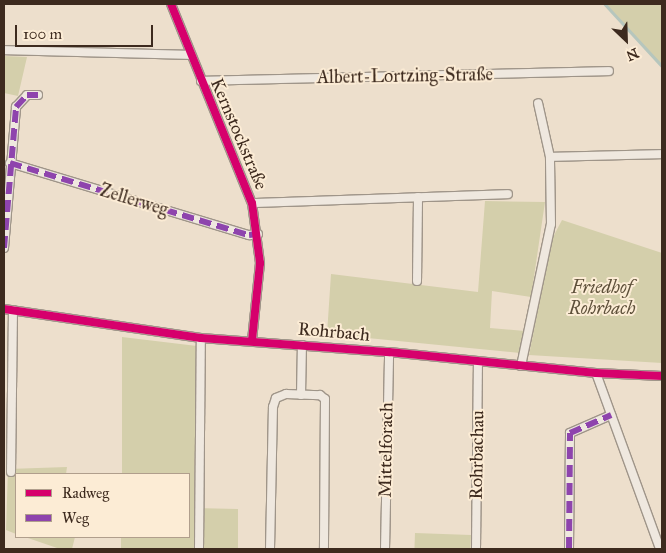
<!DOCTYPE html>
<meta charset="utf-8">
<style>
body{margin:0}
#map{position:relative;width:666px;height:553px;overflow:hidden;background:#eddfcc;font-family:"IM FELL Great Primer",serif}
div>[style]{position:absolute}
.green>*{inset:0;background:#d4cfab;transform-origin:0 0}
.stream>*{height:2.5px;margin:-1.25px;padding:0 1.25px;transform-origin:1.25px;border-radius:1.25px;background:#b6c6bd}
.roads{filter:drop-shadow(1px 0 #9f9589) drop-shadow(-1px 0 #9f9589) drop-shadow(0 1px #9f9589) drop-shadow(0 -1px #9f9589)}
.minor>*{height:8px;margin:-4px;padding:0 4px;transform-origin:4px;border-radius:4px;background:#efe8df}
.quiet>*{height:6px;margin-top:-3px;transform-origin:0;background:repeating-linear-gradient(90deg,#8e44ad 0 12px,transparent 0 18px)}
.cycleway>*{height:8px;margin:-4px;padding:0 4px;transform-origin:4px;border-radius:4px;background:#d6006c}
span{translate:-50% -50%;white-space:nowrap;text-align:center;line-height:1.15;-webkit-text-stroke:4px #fcecd5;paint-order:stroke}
.street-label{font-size:18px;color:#3d2a1e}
.park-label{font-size:18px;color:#5e503a;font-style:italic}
.frame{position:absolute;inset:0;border:5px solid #3d2a1e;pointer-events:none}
.legend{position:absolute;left:15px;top:473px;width:175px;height:65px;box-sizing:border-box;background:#fcecd5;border:1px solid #b09e8c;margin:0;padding:6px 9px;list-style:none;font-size:15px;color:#3d2a1e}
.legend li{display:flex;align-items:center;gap:10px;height:25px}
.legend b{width:25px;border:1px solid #b09e8c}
.north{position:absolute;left:601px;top:15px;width:50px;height:50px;-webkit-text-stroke:4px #fcecd5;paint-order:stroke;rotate:156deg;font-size:14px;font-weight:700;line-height:20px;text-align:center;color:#3d2a1e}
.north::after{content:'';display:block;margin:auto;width:18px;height:22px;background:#3d2a1e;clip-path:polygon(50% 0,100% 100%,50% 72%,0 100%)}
.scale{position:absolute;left:15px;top:25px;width:138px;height:22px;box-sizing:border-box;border:2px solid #3d2a1e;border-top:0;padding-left:6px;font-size:15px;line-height:18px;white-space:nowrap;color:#3d2a1e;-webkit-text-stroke:4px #fcecd5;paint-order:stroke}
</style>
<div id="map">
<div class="green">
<div style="clip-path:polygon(603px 4px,662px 4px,662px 67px,652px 55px)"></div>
<div style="clip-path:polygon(4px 56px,27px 57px,18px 96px,4px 93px)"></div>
<div style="clip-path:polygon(485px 201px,545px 202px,531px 297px,492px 291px,490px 328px,525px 331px,520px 353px,327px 334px,331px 274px,478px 292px)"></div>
<div style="clip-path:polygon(562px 220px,662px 253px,662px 363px,529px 355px,552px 239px)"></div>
<div style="clip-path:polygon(122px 337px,197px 346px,194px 508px,238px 509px,238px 549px,121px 549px,121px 537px,189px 537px,189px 474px,122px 474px)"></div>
<div style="clip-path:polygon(67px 467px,66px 474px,16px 474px,16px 534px,6px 530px,8px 469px)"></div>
<div style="left:415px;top:533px;width:56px;height:16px;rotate:2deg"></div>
<div style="clip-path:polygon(25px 537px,75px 537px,72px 549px,60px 549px)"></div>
</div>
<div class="stream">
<div style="left:605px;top:4px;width:84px;rotate:47.4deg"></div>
</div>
<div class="roads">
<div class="minor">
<div style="left:171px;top:4px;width:215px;rotate:67.9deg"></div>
<div style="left:252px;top:203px;width:61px;rotate:82.4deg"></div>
<div style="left:260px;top:263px;width:77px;rotate:95.9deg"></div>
<div style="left:4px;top:50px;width:186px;rotate:1.5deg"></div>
<div style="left:201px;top:81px;width:408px;rotate:-1.4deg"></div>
<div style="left:550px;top:157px;width:112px;rotate:-1.5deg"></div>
<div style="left:10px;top:163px;width:250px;rotate:16.8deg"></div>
<div style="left:249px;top:235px;width:9px;rotate:-6deg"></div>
<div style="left:252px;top:203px;width:256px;rotate:-2deg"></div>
<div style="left:4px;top:248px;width:142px;rotate:-85.1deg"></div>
<div style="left:16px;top:107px;width:16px;rotate:-47deg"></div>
<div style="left:27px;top:95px;width:11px"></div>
<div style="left:417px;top:281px;width:84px;rotate:-89.3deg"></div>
<div style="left:4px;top:309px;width:199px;rotate:8.4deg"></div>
<div style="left:201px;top:338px;width:189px;rotate:4.3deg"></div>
<div style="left:389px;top:352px;width:208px;rotate:5.8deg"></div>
<div style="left:596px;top:373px;width:66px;rotate:2.6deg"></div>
<div style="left:521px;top:366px;width:145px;rotate:-78.1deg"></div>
<div style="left:551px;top:224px;width:67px;rotate:-90.9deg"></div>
<div style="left:550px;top:157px;width:55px;rotate:-102.5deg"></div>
<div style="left:596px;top:373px;width:187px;rotate:70deg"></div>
<div style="left:301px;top:395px;width:50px;rotate:-88.9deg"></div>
<div style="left:11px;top:472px;width:162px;rotate:-89.3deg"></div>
<div style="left:199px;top:549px;width:211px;rotate:-89.5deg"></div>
<div style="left:270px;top:549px;width:142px;rotate:-88.8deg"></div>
<div style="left:273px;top:407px;width:9px;rotate:-72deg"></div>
<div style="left:276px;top:398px;width:11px;rotate:-22deg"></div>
<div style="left:286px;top:394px;width:34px;rotate:2deg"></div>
<div style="left:320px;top:395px;width:6px;rotate:39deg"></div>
<div style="left:325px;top:399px;width:150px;rotate:90.4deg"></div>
<div style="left:385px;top:549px;width:197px;rotate:-88.8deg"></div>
<div style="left:476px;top:549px;width:188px;rotate:-89.4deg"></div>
<div style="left:569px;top:549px;width:116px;rotate:-89.5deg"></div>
<div style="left:570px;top:433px;width:45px;rotate:-23.7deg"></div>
</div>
</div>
<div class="quiet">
<div style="left:10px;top:163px;width:250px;rotate:16.8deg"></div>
<div style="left:249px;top:235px;width:9px;rotate:-6deg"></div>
<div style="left:4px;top:248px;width:142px;rotate:-85.1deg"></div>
<div style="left:16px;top:107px;width:16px;rotate:-47deg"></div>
<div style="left:27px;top:95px;width:11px"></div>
<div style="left:569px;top:549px;width:116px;rotate:-89.5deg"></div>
<div style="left:570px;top:433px;width:45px;rotate:-23.7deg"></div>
</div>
<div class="cycleway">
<div style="left:171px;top:4px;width:215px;rotate:67.9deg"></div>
<div style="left:252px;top:203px;width:61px;rotate:82.4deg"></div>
<div style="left:260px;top:263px;width:77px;rotate:95.9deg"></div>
<div style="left:4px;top:309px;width:199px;rotate:8.4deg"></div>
<div style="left:201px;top:338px;width:189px;rotate:4.3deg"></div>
<div style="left:389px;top:352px;width:208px;rotate:5.8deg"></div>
<div style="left:596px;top:373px;width:66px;rotate:2.6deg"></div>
</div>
<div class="street-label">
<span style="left:405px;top:76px;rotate:-1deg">Albert-Lortzing-Straße</span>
<span style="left:239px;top:134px;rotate:67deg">Kernstockstraße</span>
<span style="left:134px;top:200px;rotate:17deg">Zellerweg</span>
<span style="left:334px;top:332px;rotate:5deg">Rohrbach</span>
<span style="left:386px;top:450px;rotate:-89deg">Mittelforach</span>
<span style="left:477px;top:455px;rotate:-89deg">Rohrbachau</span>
</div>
<div class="park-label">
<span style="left:602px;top:298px">Friedhof<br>Rohrbach</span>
</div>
<div class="frame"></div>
<ul class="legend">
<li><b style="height:6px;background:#d6006c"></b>Radweg</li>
<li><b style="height:6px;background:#8e44ad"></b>Weg</li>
</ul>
<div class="north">N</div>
<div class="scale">100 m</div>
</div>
